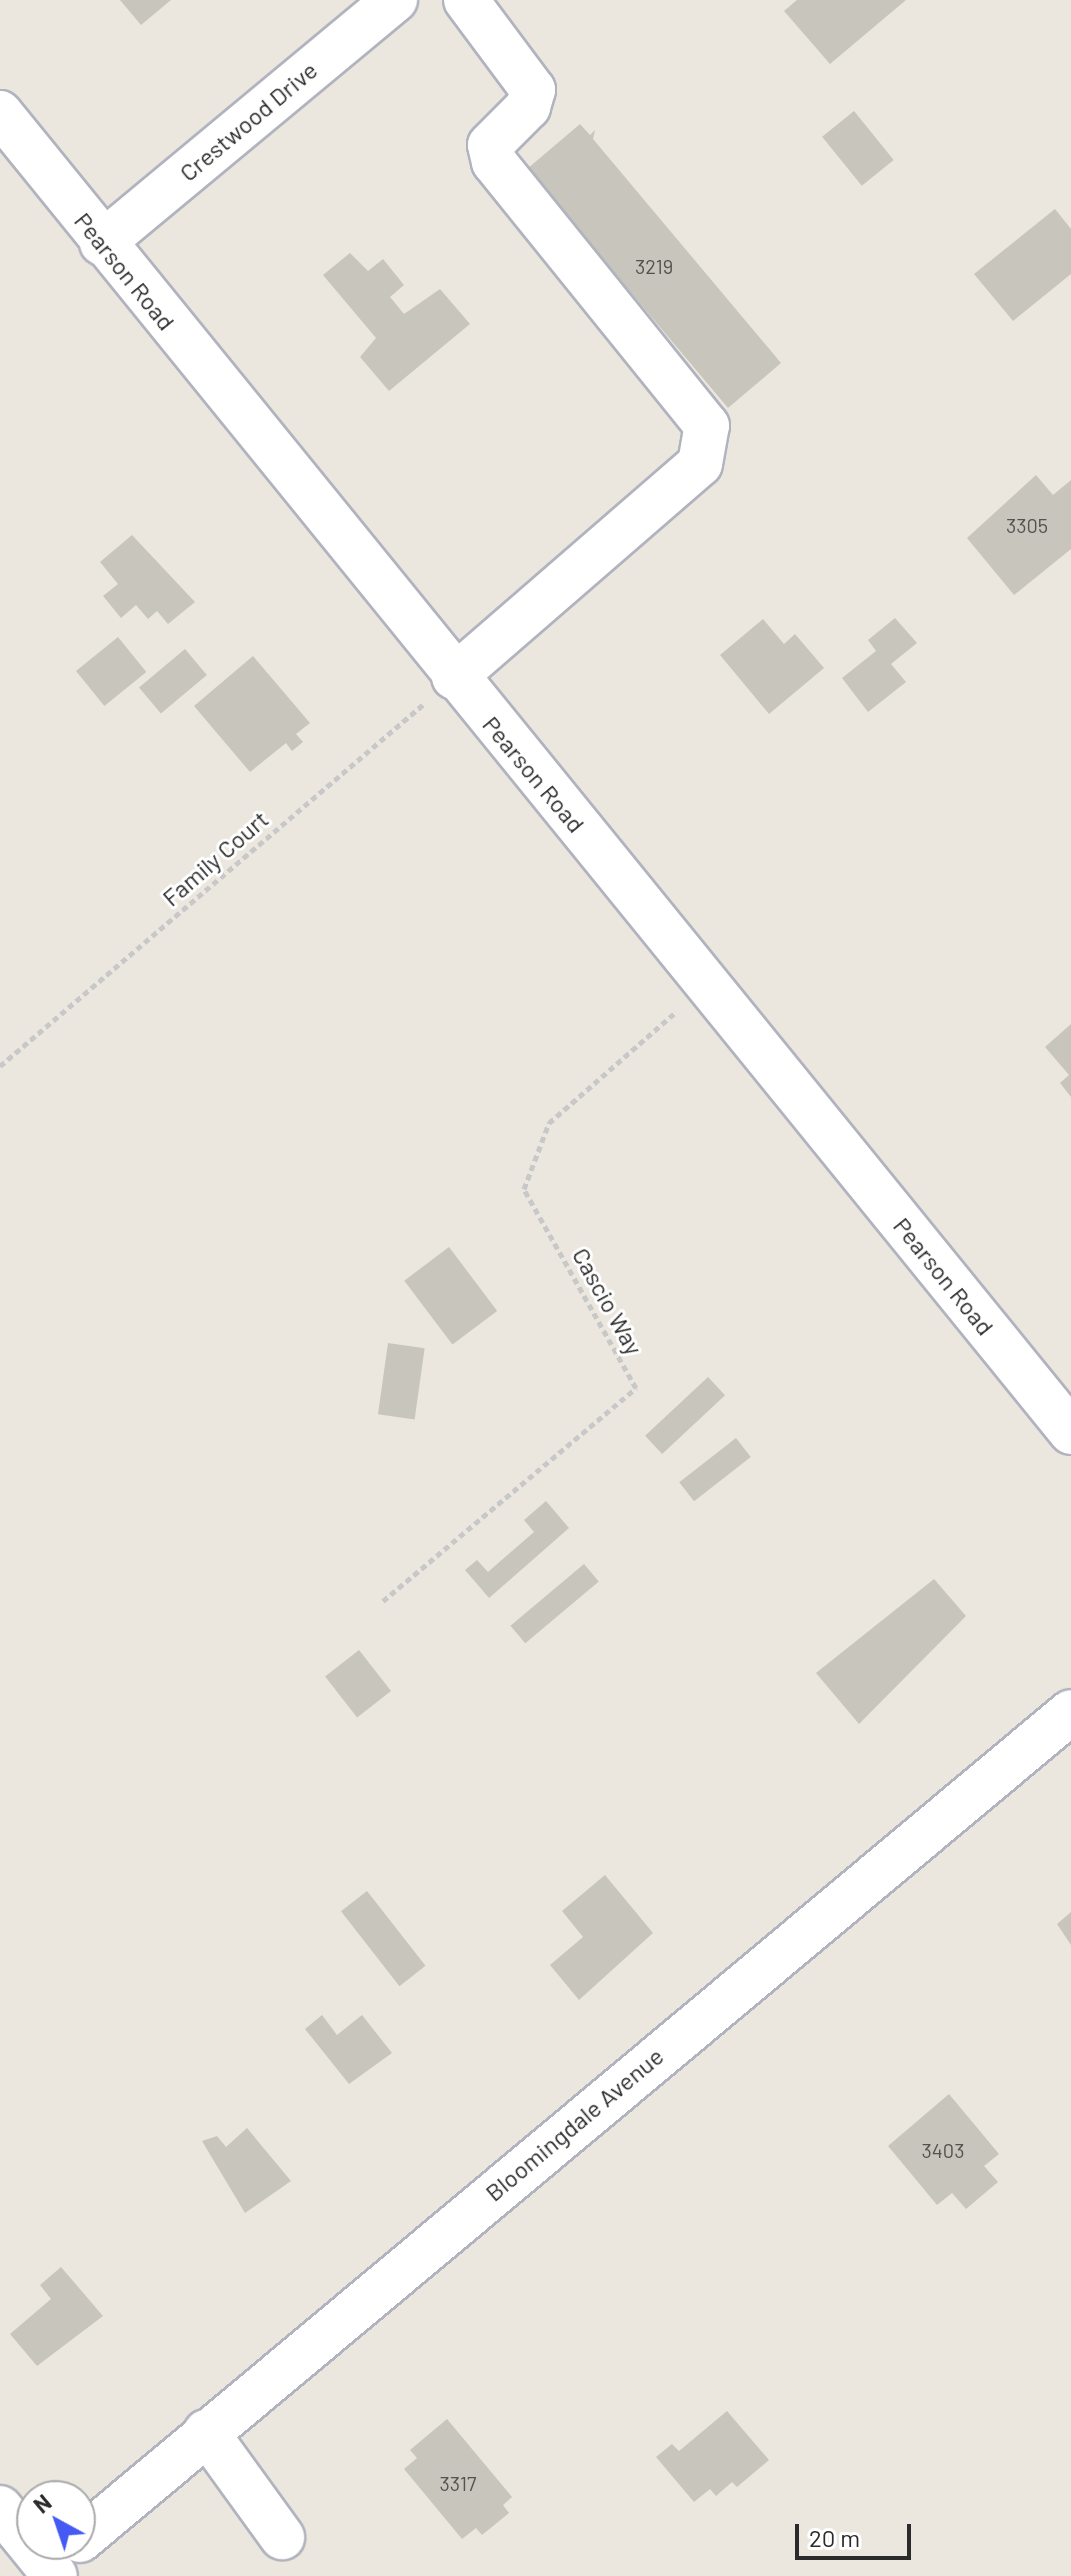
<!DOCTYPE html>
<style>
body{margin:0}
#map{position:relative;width:1071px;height:2576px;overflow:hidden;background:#ece7de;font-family:Barlow,sans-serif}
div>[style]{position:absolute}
.building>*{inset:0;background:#c8c5bc;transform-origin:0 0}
.path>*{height:5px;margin-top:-2.5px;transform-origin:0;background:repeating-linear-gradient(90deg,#c8c8c8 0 6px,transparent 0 10px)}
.roads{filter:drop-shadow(2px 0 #b1b3be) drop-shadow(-2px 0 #b1b3be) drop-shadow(0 2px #b1b3be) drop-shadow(0 -2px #b1b3be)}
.minor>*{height:44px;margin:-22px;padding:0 22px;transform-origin:22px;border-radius:22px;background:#fff}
span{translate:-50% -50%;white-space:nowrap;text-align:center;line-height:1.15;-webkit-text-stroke:6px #fff;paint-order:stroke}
.number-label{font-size:20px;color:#52524f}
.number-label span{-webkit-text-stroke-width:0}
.street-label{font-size:24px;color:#2b2b2b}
.north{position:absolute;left:16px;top:2480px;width:80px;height:80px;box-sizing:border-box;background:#fff;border:2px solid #aaa;border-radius:50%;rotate:320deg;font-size:22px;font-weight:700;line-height:32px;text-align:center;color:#2b2b2b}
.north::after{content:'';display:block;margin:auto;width:28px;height:36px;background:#4559f3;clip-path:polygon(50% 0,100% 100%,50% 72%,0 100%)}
.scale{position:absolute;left:795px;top:2524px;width:116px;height:36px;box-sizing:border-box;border:4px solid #2b2b2b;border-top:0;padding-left:10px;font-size:24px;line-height:28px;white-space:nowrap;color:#2b2b2b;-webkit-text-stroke:6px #fff;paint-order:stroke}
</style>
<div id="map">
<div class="building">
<div style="clip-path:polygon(120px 0,171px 0,141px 25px)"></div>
<div style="clip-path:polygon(797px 0,906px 0,830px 64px,784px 11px)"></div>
<div style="left:854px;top:111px;width:63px;height:41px;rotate:51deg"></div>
<div style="clip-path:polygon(580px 124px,590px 135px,595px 130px,593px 139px,781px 363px,728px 408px,527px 169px)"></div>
<div style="clip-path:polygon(1055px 209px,1071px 229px,1071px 274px,1013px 321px,974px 274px)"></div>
<div style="clip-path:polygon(350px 253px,368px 271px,383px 259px,404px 285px,390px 297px,404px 314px,440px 289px,470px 324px,389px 391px,360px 357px,376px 338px,323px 275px)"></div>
<div style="clip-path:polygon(1036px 475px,1053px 495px,1071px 480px,1071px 549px,1014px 595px,967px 538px)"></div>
<div style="clip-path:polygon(132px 535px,195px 602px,168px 624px,157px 611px,148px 619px,136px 605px,121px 618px,103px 596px,118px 584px,100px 562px)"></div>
<div style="clip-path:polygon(895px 618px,917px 643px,891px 664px,906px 682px,868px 712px,842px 678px,876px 651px,868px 640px)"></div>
<div style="clip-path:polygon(763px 619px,784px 644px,795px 634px,824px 668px,769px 714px,720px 655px)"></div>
<div style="left:118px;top:637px;width:45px;height:54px;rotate:51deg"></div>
<div style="left:185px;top:649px;width:34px;height:60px;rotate:50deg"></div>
<div style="clip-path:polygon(253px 656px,310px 723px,296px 734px,303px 742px,292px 751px,286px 743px,250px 772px,194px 706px)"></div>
<div style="clip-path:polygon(1071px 1024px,1071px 1097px,1060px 1083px,1069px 1075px,1045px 1047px)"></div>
<div style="left:449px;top:1247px;width:80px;height:56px;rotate:53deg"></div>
<div style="left:388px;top:1343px;width:37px;height:72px;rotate:8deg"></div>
<div style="left:708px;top:1377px;width:25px;height:86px;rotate:47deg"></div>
<div style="left:736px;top:1438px;width:24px;height:72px;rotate:52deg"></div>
<div style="clip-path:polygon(546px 1501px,569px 1528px,489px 1598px,465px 1570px,477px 1560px,488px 1572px,534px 1532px,524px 1520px)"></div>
<div style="left:584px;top:1564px;width:23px;height:96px;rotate:50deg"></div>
<div style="clip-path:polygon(934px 1579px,966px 1616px,859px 1724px,816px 1673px)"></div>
<div style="left:359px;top:1650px;width:52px;height:43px;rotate:52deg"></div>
<div style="clip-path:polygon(605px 1875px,653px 1933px,579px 2000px,550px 1965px,583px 1937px,562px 1911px)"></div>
<div style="left:367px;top:1891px;width:95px;height:33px;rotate:52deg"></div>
<div style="clip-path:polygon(1071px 1912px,1071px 1945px,1057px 1924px)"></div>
<div style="clip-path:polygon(322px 2015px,337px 2035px,362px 2015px,392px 2053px,349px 2084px,305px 2029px)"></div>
<div style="clip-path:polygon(949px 2094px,999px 2154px,984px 2166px,998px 2182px,966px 2209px,952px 2193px,937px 2205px,888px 2146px)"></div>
<div style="clip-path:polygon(247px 2128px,291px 2181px,245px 2213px,202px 2141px,217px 2136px,226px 2147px)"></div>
<div style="clip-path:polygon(61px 2267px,103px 2316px,37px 2366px,10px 2334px,51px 2299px,40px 2285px)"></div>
<div style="clip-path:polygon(727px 2411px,769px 2460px,737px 2487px,732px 2482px,716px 2496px,710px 2489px,694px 2502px,656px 2457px,672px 2444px,679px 2451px)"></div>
<div style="clip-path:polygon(447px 2419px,512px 2497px,503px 2505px,509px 2513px,482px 2535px,476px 2528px,462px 2539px,404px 2469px,417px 2458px,410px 2450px)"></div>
</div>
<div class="path">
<div style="left:0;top:1066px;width:560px;rotate:-40.51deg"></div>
<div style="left:383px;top:1601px;width:331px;rotate:-40.1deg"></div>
<div style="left:636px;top:1388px;width:228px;rotate:-119.4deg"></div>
<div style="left:524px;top:1189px;width:71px;rotate:-69.3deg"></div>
<div style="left:549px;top:1123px;width:170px;rotate:-41.2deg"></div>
</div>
<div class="roads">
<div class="minor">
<div style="left:0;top:113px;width:1699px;rotate:50.92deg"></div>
<div style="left:102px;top:243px;width:381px;rotate:-39.7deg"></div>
<div style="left:454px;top:677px;width:325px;rotate:-40.9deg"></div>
<div style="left:700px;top:464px;width:39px;rotate:-80deg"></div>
<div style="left:707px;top:426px;width:339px;rotate:-128.9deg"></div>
<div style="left:494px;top:162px;width:17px;rotate:-103deg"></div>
<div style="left:490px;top:145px;width:54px;rotate:-45deg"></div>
<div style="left:528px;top:107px;width:18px;rotate:-74deg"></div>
<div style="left:533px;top:90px;width:112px;rotate:-126.7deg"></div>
<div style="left:206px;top:2432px;width:130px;rotate:54.1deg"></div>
<div style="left:0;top:2508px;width:87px;rotate:51deg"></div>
<div style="left:80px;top:2540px;width:1291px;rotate:-39.88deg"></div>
</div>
</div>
<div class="number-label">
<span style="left:654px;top:266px">3219</span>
<span style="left:1027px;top:525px">3305</span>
<span style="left:943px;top:2150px">3403</span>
<span style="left:458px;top:2483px">3317</span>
</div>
<div class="street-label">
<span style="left:248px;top:121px;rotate:-40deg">Crestwood Drive</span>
<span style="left:125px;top:271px;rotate:51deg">Pearson Road</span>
<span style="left:534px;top:774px;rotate:50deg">Pearson Road</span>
<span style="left:215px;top:858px;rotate:-41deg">Family Court</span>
<span style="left:944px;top:1276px;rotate:51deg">Pearson Road</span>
<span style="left:608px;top:1301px;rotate:61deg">Cascio Way</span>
<span style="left:574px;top:2124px;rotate:-40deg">Bloomingdale Avenue</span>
</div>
<div class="north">N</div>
<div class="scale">20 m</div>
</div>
